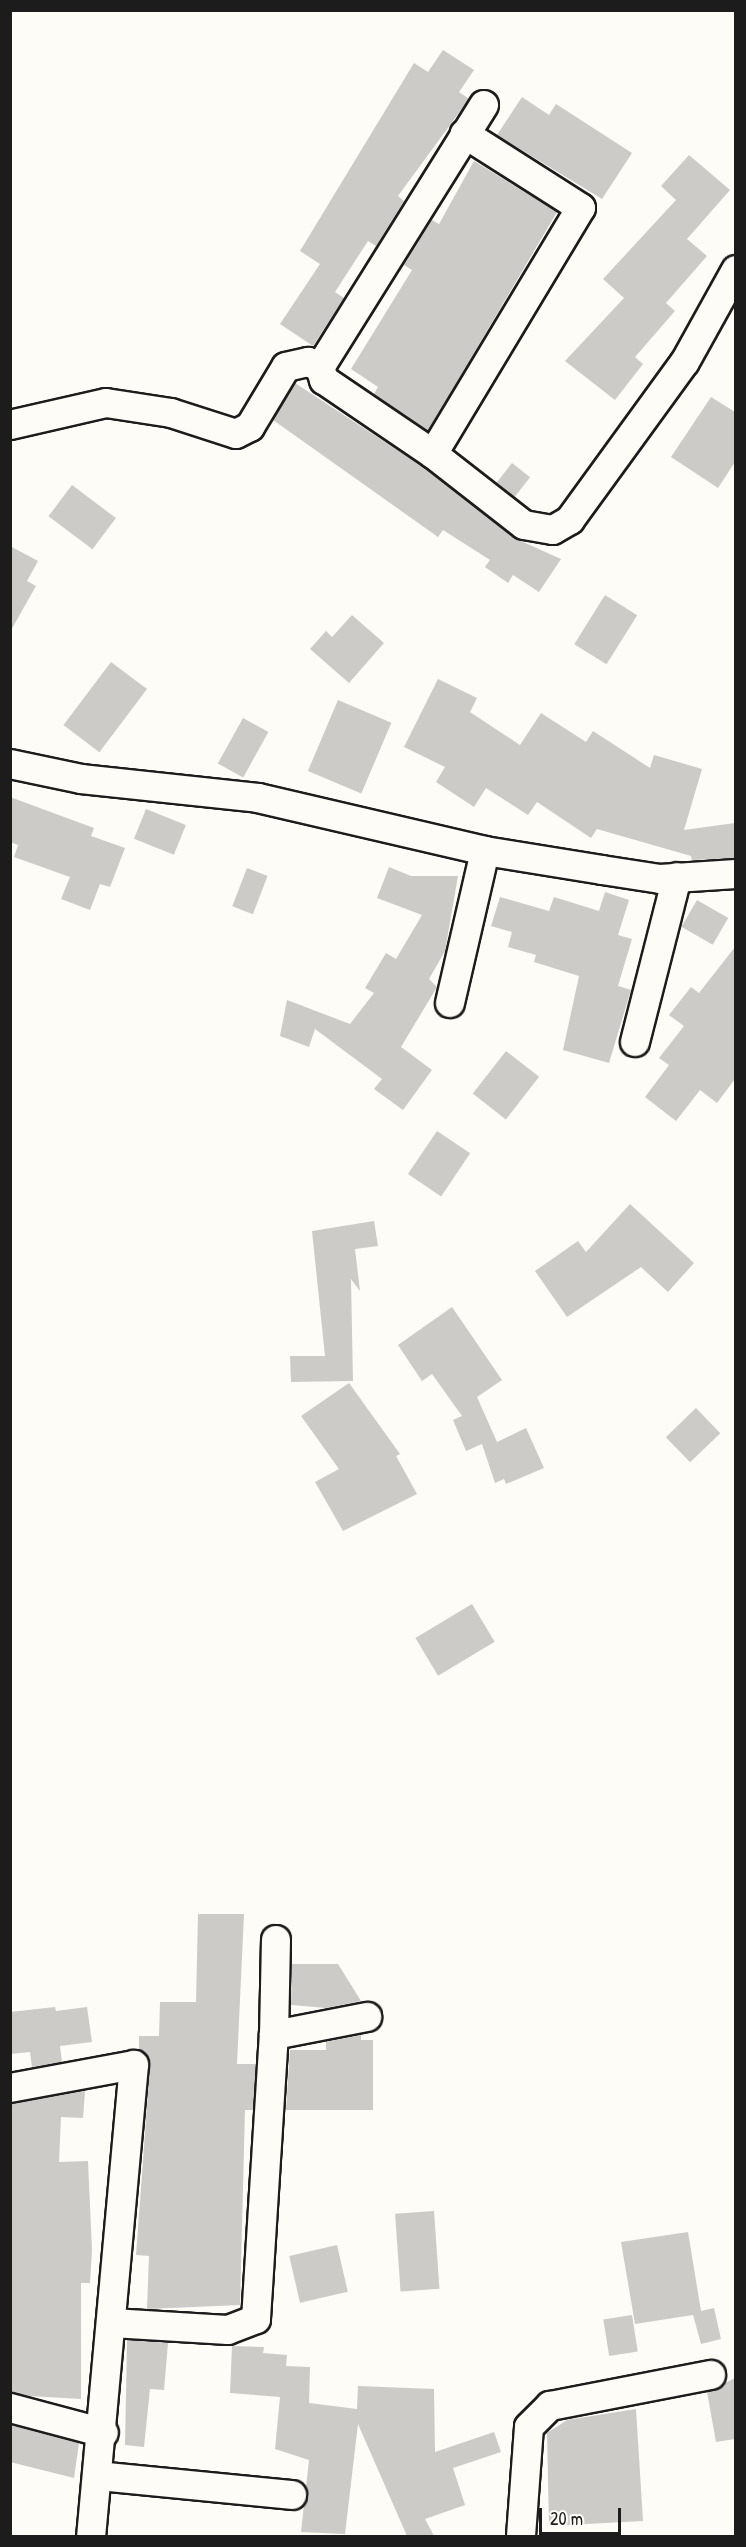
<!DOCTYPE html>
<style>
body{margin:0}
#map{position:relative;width:746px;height:2547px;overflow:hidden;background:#fdfcf7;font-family:"Patrick Hand",sans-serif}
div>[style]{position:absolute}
.building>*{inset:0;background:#cccbc8;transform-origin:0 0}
.roads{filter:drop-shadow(2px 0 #1c1c1c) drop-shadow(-2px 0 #1c1c1c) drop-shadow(0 2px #1c1c1c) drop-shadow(0 -2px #1c1c1c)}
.minor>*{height:28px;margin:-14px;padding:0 14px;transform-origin:14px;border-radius:14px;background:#fdfcf7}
span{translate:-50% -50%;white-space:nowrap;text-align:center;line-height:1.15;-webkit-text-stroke:4.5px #fdfcf7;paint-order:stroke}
.frame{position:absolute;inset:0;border:12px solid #1c1c1c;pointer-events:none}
.scale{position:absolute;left:539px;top:2508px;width:82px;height:27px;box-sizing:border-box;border:3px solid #1c1c1c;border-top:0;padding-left:8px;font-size:18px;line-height:21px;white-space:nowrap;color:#1c1c1c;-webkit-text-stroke:4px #fdfcf7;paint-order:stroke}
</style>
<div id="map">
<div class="building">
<div style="clip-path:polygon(443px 50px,474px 70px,459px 92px,469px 99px,398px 196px,404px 201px,376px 246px,368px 241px,335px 292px,344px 298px,313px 346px,280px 324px,320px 264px,300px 251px,414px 63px,428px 72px)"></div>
<div style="clip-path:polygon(522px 97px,549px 115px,556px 104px,632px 153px,602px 199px,497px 135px)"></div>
<div style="clip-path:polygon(689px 155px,730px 190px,687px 239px,707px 256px,666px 303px,675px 311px,635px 357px,643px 364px,615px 400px,565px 361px,624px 298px,603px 279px,676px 200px,661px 186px)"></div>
<div style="clip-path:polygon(474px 161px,557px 212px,428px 431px,374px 394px,378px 387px,351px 369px,412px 270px,404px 265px,432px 220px,439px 224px)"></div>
<div style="clip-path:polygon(295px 383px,423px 467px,514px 538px,561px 559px,539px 592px,513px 575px,508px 583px,485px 567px,490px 560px,443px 530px,438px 537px,273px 420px)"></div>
<div style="clip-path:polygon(711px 397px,735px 412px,735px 462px,718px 488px,671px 457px)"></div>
<div style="left:512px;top:463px;width:23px;height:25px;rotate:38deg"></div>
<div style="left:72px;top:485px;width:55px;height:39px;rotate:37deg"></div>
<div style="clip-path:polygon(10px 546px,38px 561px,27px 581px,36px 586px,10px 632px)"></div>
<div style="left:605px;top:595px;width:38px;height:58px;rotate:32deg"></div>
<div style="clip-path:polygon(352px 615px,384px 643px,349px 683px,310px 649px,326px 631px,332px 637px)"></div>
<div style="left:111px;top:662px;width:45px;height:79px;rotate:37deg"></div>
<div style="clip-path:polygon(438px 679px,477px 698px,470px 712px,520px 745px,541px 713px,586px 742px,593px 731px,650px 768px,654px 755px,702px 769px,684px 830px,735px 823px,735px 858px,692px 860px,691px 856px,597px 829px,591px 838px,537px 802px,528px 815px,486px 788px,474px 807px,436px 782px,445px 767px,404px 747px)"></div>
<div style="left:338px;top:700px;width:58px;height:77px;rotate:23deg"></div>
<div style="left:243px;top:718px;width:29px;height:52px;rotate:29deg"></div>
<div style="clip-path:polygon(10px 797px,94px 828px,91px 836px,125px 848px,110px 887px,100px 884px,90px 910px,61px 899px,70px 877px,14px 857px,18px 845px,10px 842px)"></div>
<div style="left:146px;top:809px;width:43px;height:32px;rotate:22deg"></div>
<div style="clip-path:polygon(389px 867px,411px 876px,458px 876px,445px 951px,429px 979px,437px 987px,401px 1047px,432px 1070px,403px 1110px,374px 1089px,382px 1079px,315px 1029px,309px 1047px,280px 1036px,287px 1000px,350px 1024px,374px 993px,365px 988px,386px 953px,396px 959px,422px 915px,377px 898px)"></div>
<div style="left:247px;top:868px;width:22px;height:41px;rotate:21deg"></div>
<div style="clip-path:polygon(605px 892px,629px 900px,618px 935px,632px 939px,618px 986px,631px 990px,609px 1063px,563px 1050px,579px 976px,534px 962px,536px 955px,508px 947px,512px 932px,491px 926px,500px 897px,549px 911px,554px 897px,599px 911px)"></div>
<div style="left:697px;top:900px;width:36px;height:31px;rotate:30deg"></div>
<div style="clip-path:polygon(735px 947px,735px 1079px,717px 1103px,700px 1090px,676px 1121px,645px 1097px,669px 1065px,659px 1058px,684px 1026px,669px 1015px,691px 987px,699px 993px)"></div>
<div style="left:506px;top:1051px;width:42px;height:54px;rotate:38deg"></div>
<div style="left:437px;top:1131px;width:40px;height:52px;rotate:34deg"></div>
<div style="clip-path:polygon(630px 1204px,694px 1263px,668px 1292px,641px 1267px,567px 1317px,535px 1271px,578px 1241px,586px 1252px)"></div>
<div style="clip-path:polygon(374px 1221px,378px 1246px,355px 1249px,360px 1291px,351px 1279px,353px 1381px,291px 1382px,290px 1356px,325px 1356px,312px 1231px)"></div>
<div style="clip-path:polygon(452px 1307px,502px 1380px,477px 1397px,497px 1442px,526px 1428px,544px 1468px,506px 1484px,504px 1479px,495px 1483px,482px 1444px,466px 1451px,453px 1420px,462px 1416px,432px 1374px,422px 1381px,398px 1345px)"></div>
<div style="clip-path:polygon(349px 1383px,400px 1454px,396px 1456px,417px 1494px,343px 1531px,315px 1482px,339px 1469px,301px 1416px)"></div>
<div style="left:696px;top:1408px;width:35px;height:42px;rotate:46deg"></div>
<div style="left:472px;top:1604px;width:44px;height:66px;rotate:59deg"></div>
<div style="clip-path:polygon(198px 1914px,244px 1914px,237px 2064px,256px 2064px,253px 2110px,245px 2110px,240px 2305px,147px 2309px,149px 2256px,136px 2255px,150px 2066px,139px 2049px,139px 2036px,159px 2036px,160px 2002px,196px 2002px)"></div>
<div style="clip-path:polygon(292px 1964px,338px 1964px,361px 2001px,326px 2008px,291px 2005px)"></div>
<div style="clip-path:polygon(55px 2007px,56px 2011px,87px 2007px,92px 2042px,60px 2046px,62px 2062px,32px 2067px,30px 2052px,10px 2054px,10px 2012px)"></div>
<div style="clip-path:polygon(361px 2035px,361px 2040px,373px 2040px,373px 2110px,286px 2110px,290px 2050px,326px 2050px,326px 2042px)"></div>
<div style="clip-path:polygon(85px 2091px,83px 2118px,61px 2117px,59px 2162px,88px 2161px,92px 2250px,90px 2283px,81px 2283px,81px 2399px,30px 2396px,10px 2392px,10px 2104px)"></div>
<div style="left:434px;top:2211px;width:78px;height:39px;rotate:86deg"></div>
<div style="clip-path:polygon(688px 2232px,701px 2311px,714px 2308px,721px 2339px,701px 2344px,693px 2315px,635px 2324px,621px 2242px)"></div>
<div style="left:337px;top:2245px;width:48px;height:49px;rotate:77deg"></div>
<div style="left:632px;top:2315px;width:37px;height:29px;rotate:81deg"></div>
<div style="clip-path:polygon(127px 2340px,168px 2343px,164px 2390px,150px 2389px,144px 2447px,125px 2445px)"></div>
<div style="clip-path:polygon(232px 2346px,264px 2347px,263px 2353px,287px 2355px,286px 2366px,310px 2367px,309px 2403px,357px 2409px,358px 2386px,434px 2389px,435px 2452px,494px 2432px,501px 2452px,453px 2468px,465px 2505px,425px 2519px,434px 2536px,407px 2536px,358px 2424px,345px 2534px,301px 2532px,309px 2460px,275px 2449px,280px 2397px,230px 2393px)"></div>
<div style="clip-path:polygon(735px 2378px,735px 2439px,716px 2442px,707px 2392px)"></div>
<div style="clip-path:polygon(636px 2409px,643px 2521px,549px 2526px,547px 2433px,567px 2420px)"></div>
<div style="clip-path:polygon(10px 2425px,79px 2443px,74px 2478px,10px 2462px)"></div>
</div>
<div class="roads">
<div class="minor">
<div style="left:484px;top:105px;width:309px;rotate:122deg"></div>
<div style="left:320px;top:367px;width:14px;rotate:73deg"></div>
<div style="left:324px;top:380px;width:132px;rotate:34.2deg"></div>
<div style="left:433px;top:454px;width:115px;rotate:38deg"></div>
<div style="left:524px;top:525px;width:29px;rotate:10deg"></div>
<div style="left:553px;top:530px;width:20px;rotate:-30deg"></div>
<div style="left:570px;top:520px;width:195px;rotate:-54deg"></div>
<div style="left:685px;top:362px;width:105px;rotate:-61deg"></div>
<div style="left:10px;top:425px;width:98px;rotate:-12.9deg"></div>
<div style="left:106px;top:403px;width:66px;rotate:8.7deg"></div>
<div style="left:171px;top:413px;width:68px;rotate:17.9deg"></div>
<div style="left:236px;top:434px;width:16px;rotate:-27deg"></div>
<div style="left:250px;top:427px;width:70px;rotate:-59deg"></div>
<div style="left:286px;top:367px;width:23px;rotate:-13deg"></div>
<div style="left:308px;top:362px;width:13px;rotate:23deg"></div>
<div style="left:433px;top:454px;width:287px;rotate:-59deg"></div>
<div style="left:581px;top:208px;width:138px;rotate:-147.5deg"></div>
<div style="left:10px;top:764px;width:73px;rotate:11.9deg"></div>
<div style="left:81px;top:779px;width:178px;rotate:6.1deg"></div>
<div style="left:258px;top:798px;width:233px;rotate:13.1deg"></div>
<div style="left:485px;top:851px;width:119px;rotate:9.2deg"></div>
<div style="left:602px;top:870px;width:59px;rotate:8.8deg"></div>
<div style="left:660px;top:879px;width:76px;rotate:-3.8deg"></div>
<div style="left:450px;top:1003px;width:156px;rotate:-77deg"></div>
<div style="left:635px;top:1042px;width:170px;rotate:-75.7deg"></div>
<div style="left:274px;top:2035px;width:95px;rotate:-88.8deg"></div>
<div style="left:10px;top:2088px;width:126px;rotate:-10.5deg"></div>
<div style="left:134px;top:2065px;width:473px;rotate:95.2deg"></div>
<div style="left:112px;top:2323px;width:116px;rotate:3.5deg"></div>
<div style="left:228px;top:2330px;width:30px;rotate:-21deg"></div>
<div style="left:256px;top:2319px;width:285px;rotate:-86.4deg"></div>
<div style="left:274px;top:2035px;width:95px;rotate:-11deg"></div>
<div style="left:10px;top:2408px;width:97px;rotate:14.9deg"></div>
<div style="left:98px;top:2476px;width:195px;rotate:5.6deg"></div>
<div style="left:521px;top:2536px;width:109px;rotate:-85.8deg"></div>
<div style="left:529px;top:2427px;width:30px;rotate:-45deg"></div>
<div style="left:550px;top:2406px;width:164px;rotate:-10.9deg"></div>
</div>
</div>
<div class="frame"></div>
<div class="scale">20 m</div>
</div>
